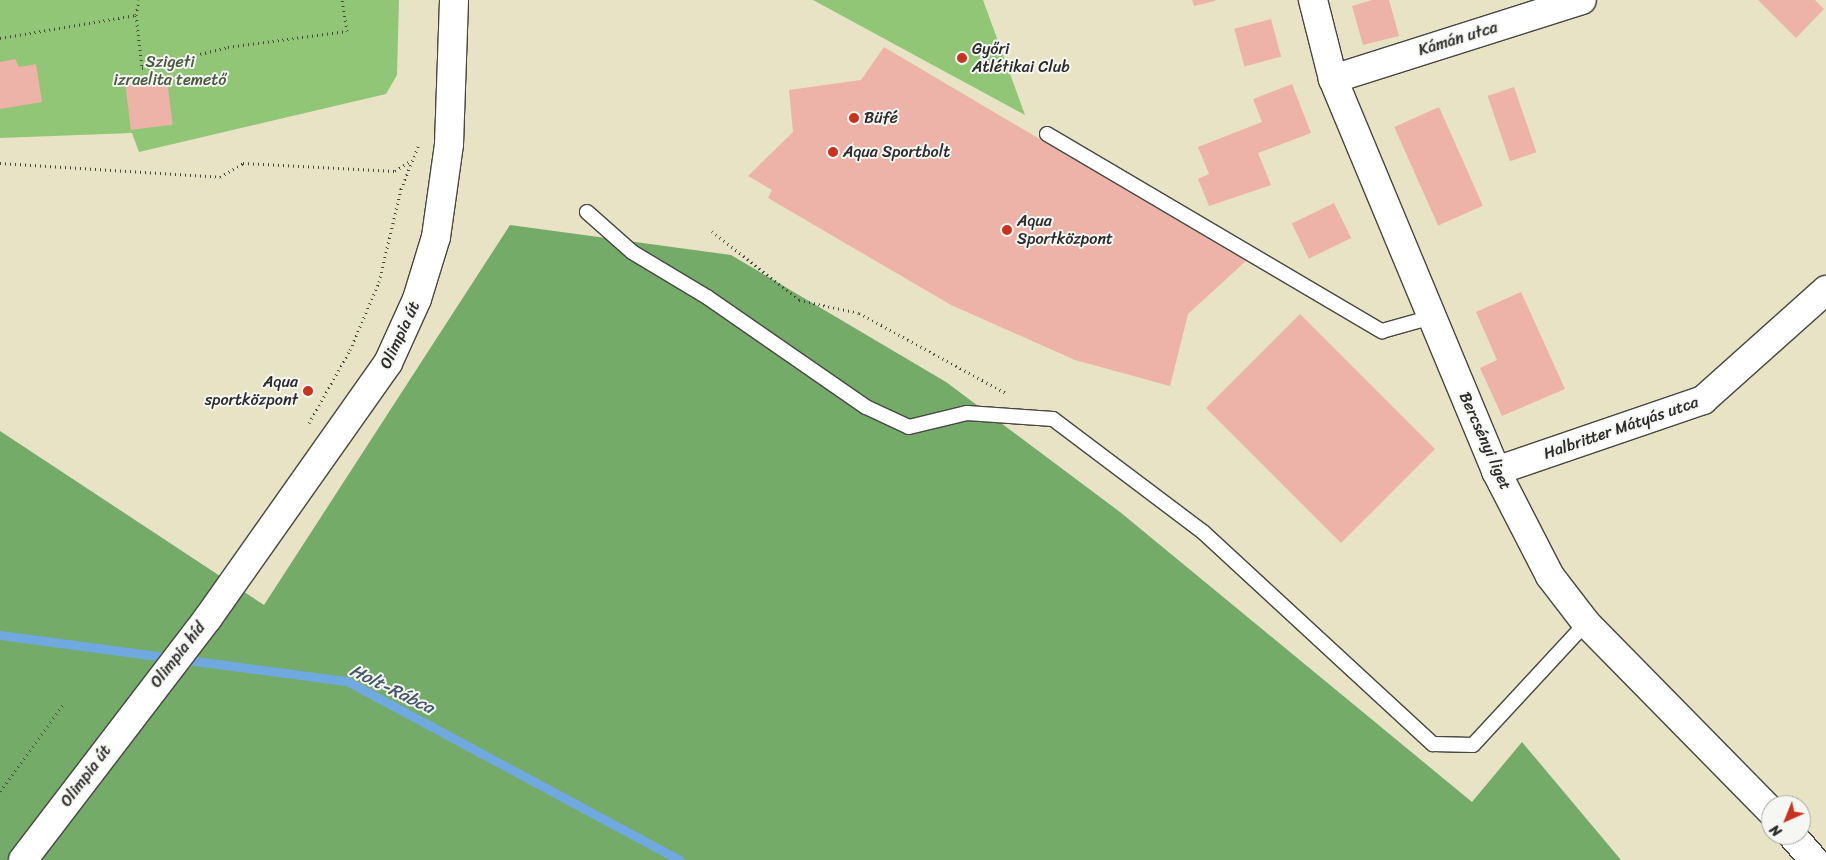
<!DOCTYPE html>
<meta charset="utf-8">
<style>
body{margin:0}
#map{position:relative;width:1826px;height:860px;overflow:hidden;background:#e8e3c4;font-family:Sriracha,sans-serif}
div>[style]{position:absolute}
.green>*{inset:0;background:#91c677}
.forest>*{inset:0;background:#74ab68}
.stream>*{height:9px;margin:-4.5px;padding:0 4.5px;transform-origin:4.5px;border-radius:4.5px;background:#6fa9df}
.building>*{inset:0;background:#eeb3a8;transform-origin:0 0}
.path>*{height:3px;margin-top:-1.5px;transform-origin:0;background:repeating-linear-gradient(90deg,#474742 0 1px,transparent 0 5px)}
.roads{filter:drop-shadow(1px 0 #474742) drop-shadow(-1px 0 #474742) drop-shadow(0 1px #474742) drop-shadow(0 -1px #474742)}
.service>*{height:14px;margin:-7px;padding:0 7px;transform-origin:7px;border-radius:7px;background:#fff}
.minor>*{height:28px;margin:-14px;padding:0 14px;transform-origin:14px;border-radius:14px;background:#fff}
.dots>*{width:14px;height:14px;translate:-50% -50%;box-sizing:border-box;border:2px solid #f6f6f2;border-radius:50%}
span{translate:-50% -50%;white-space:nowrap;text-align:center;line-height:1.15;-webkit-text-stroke:4px #f6f6f2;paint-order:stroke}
.street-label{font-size:16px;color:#2b2b2b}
.poi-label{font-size:16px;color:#2b2b2b}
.left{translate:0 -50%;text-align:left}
.right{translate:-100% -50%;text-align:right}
.park-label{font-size:16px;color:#4a5a42}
.water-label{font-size:18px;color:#43576a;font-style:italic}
.north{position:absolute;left:1761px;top:795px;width:50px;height:50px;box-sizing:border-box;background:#f6f6f2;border:1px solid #a5a5a2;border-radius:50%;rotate:224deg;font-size:14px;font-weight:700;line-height:20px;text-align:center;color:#2b2b2b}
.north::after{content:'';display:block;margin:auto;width:18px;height:22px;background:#c8321e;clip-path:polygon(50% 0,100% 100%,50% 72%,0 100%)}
</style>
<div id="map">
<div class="green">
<div style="clip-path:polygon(0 0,399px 0,397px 75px,386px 94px,139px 152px,132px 133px,0 138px)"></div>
<div style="clip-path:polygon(813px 0,983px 0,1025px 115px)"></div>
</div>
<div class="forest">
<div style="clip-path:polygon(510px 225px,731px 255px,946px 382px,1120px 512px,1472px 802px,1522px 742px,1621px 860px,0 860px,0 431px,264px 605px)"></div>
</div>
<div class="stream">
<div style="left:0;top:635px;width:350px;rotate:7.6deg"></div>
<div style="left:347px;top:681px;width:378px;rotate:28.3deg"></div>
</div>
<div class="building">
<div style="clip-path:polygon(1192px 0,1215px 0,1215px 1px,1194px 6px)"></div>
<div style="clip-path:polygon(1372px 0,1389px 0,1399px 36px,1363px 45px,1352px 6px)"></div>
<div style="clip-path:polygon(1758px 0,1815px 0,1824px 9px,1796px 38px)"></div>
<div style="left:1271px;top:19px;width:39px;height:38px;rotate:75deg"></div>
<div style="clip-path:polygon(884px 47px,1246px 261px,1188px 314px,1170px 386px,1075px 360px,951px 305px,768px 198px,772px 190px,748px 176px,793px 132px,789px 90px,861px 80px)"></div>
<div style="clip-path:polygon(15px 59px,19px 67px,36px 64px,42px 102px,0 109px,0 62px)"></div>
<div style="left:167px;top:79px;width:46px;height:42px;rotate:83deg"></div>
<div style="clip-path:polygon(1292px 84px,1311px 133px,1258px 153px,1271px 185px,1209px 206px,1198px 179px,1209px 174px,1198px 147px,1262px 122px,1253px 99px)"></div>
<div style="left:1514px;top:87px;width:69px;height:28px;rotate:71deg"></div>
<div style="left:1439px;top:107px;width:108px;height:49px;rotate:66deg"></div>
<div style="left:1334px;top:203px;width:39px;height:47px;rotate:64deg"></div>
<div style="clip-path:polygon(1521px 292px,1565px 389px,1502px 416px,1480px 368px,1497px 360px,1476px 312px)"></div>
<div style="left:1300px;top:314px;width:191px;height:133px;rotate:45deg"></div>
</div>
<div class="path">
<div style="left:136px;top:15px;width:15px;rotate:-79deg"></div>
<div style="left:0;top:38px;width:138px;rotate:-9.6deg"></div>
<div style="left:136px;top:15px;width:53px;rotate:83.5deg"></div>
<div style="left:142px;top:68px;width:89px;rotate:-13.7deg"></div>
<div style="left:228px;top:47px;width:120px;rotate:-7.7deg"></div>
<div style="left:347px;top:31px;width:31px;rotate:-99deg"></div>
<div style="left:0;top:163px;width:220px;rotate:3.6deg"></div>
<div style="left:220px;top:177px;width:27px;rotate:-31deg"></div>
<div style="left:243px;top:163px;width:152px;rotate:3deg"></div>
<div style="left:395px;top:171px;width:20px;rotate:-33deg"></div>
<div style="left:712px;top:231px;width:111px;rotate:38.4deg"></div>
<div style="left:799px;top:300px;width:61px;rotate:12.2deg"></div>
<div style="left:859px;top:313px;width:167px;rotate:28.6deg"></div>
<div style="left:309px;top:423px;width:84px;rotate:-60.7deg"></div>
<div style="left:350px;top:350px;width:74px;rotate:-66.9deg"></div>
<div style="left:379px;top:282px;width:96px;rotate:-76.7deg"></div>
<div style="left:401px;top:189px;width:48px;rotate:-68.2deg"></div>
<div style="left:0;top:791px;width:107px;rotate:-53.8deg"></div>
</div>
<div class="roads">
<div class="service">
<div style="left:1047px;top:134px;width:389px;rotate:30.5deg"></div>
<div style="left:1382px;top:331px;width:52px;rotate:-15.6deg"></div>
<div style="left:587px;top:212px;width:60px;rotate:41.6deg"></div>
<div style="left:632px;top:252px;width:87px;rotate:31deg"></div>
<div style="left:707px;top:297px;width:193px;rotate:34.7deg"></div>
<div style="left:866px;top:407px;width:47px;rotate:24.9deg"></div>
<div style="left:909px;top:427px;width:60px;rotate:-13.6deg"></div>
<div style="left:967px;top:413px;width:86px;rotate:4deg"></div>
<div style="left:1053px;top:419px;width:188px;rotate:37deg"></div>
<div style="left:1203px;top:532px;width:313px;rotate:42.7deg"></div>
<div style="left:1433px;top:744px;width:40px;rotate:1.4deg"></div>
<div style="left:1473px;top:745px;width:166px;rotate:-47.2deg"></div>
</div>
<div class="minor">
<div style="left:1313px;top:0;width:81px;rotate:75.8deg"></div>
<div style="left:1333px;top:79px;width:425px;rotate:67.4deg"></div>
<div style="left:1496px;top:471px;width:118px;rotate:62.8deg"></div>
<div style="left:1550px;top:576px;width:59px;rotate:52.5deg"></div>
<div style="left:1586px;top:623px;width:264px;rotate:45.5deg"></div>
<div style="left:1333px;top:79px;width:261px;rotate:-17.6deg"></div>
<div style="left:1496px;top:471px;width:219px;rotate:-18.9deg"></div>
<div style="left:1703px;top:400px;width:165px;rotate:-41.8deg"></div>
<div style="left:1792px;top:835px;width:33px;rotate:49deg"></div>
<div style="left:23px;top:860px;width:305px;rotate:-52.6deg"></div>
<div style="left:208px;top:618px;width:312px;rotate:-54.8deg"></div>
<div style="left:388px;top:363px;width:70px;rotate:-65.6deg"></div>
<div style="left:417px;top:299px;width:65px;rotate:-73deg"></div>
<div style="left:436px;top:237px;width:94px;rotate:-82deg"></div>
<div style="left:449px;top:144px;width:144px;rotate:-88deg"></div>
</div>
</div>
<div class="dots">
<div style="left:962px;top:58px;background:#c8321e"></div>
<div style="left:854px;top:118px;background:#c8321e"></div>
<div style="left:833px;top:152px;background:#c8321e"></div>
<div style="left:1007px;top:230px;background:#c8321e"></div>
<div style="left:308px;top:391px;background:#c8321e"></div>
</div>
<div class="street-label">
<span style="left:1458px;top:39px;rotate:-17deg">Kámán utca</span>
<span style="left:400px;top:335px;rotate:-65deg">Olimpia út</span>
<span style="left:1621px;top:428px;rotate:-19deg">Halbritter Mátyás utca</span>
<span style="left:1485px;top:441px;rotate:66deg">Bercsényi liget</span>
<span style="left:178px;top:655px;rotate:-52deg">Olimpia híd</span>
<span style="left:86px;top:776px;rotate:-53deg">Olimpia út</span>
</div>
<div class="poi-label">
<span class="left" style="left:972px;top:58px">Győri<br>Atlétikai Club</span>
<span class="left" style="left:864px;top:118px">Büfé</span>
<span class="left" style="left:843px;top:152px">Aqua Sportbolt</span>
<span class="left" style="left:1017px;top:230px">Aqua<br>Sportközpont</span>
<span class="right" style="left:298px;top:391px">Aqua<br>sportközpont</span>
</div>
<div class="park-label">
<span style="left:170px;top:71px">Szigeti<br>izraelita temető</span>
</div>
<div class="water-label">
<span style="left:392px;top:689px;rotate:26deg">Holt-Rábca</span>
</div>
<div class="north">N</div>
</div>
